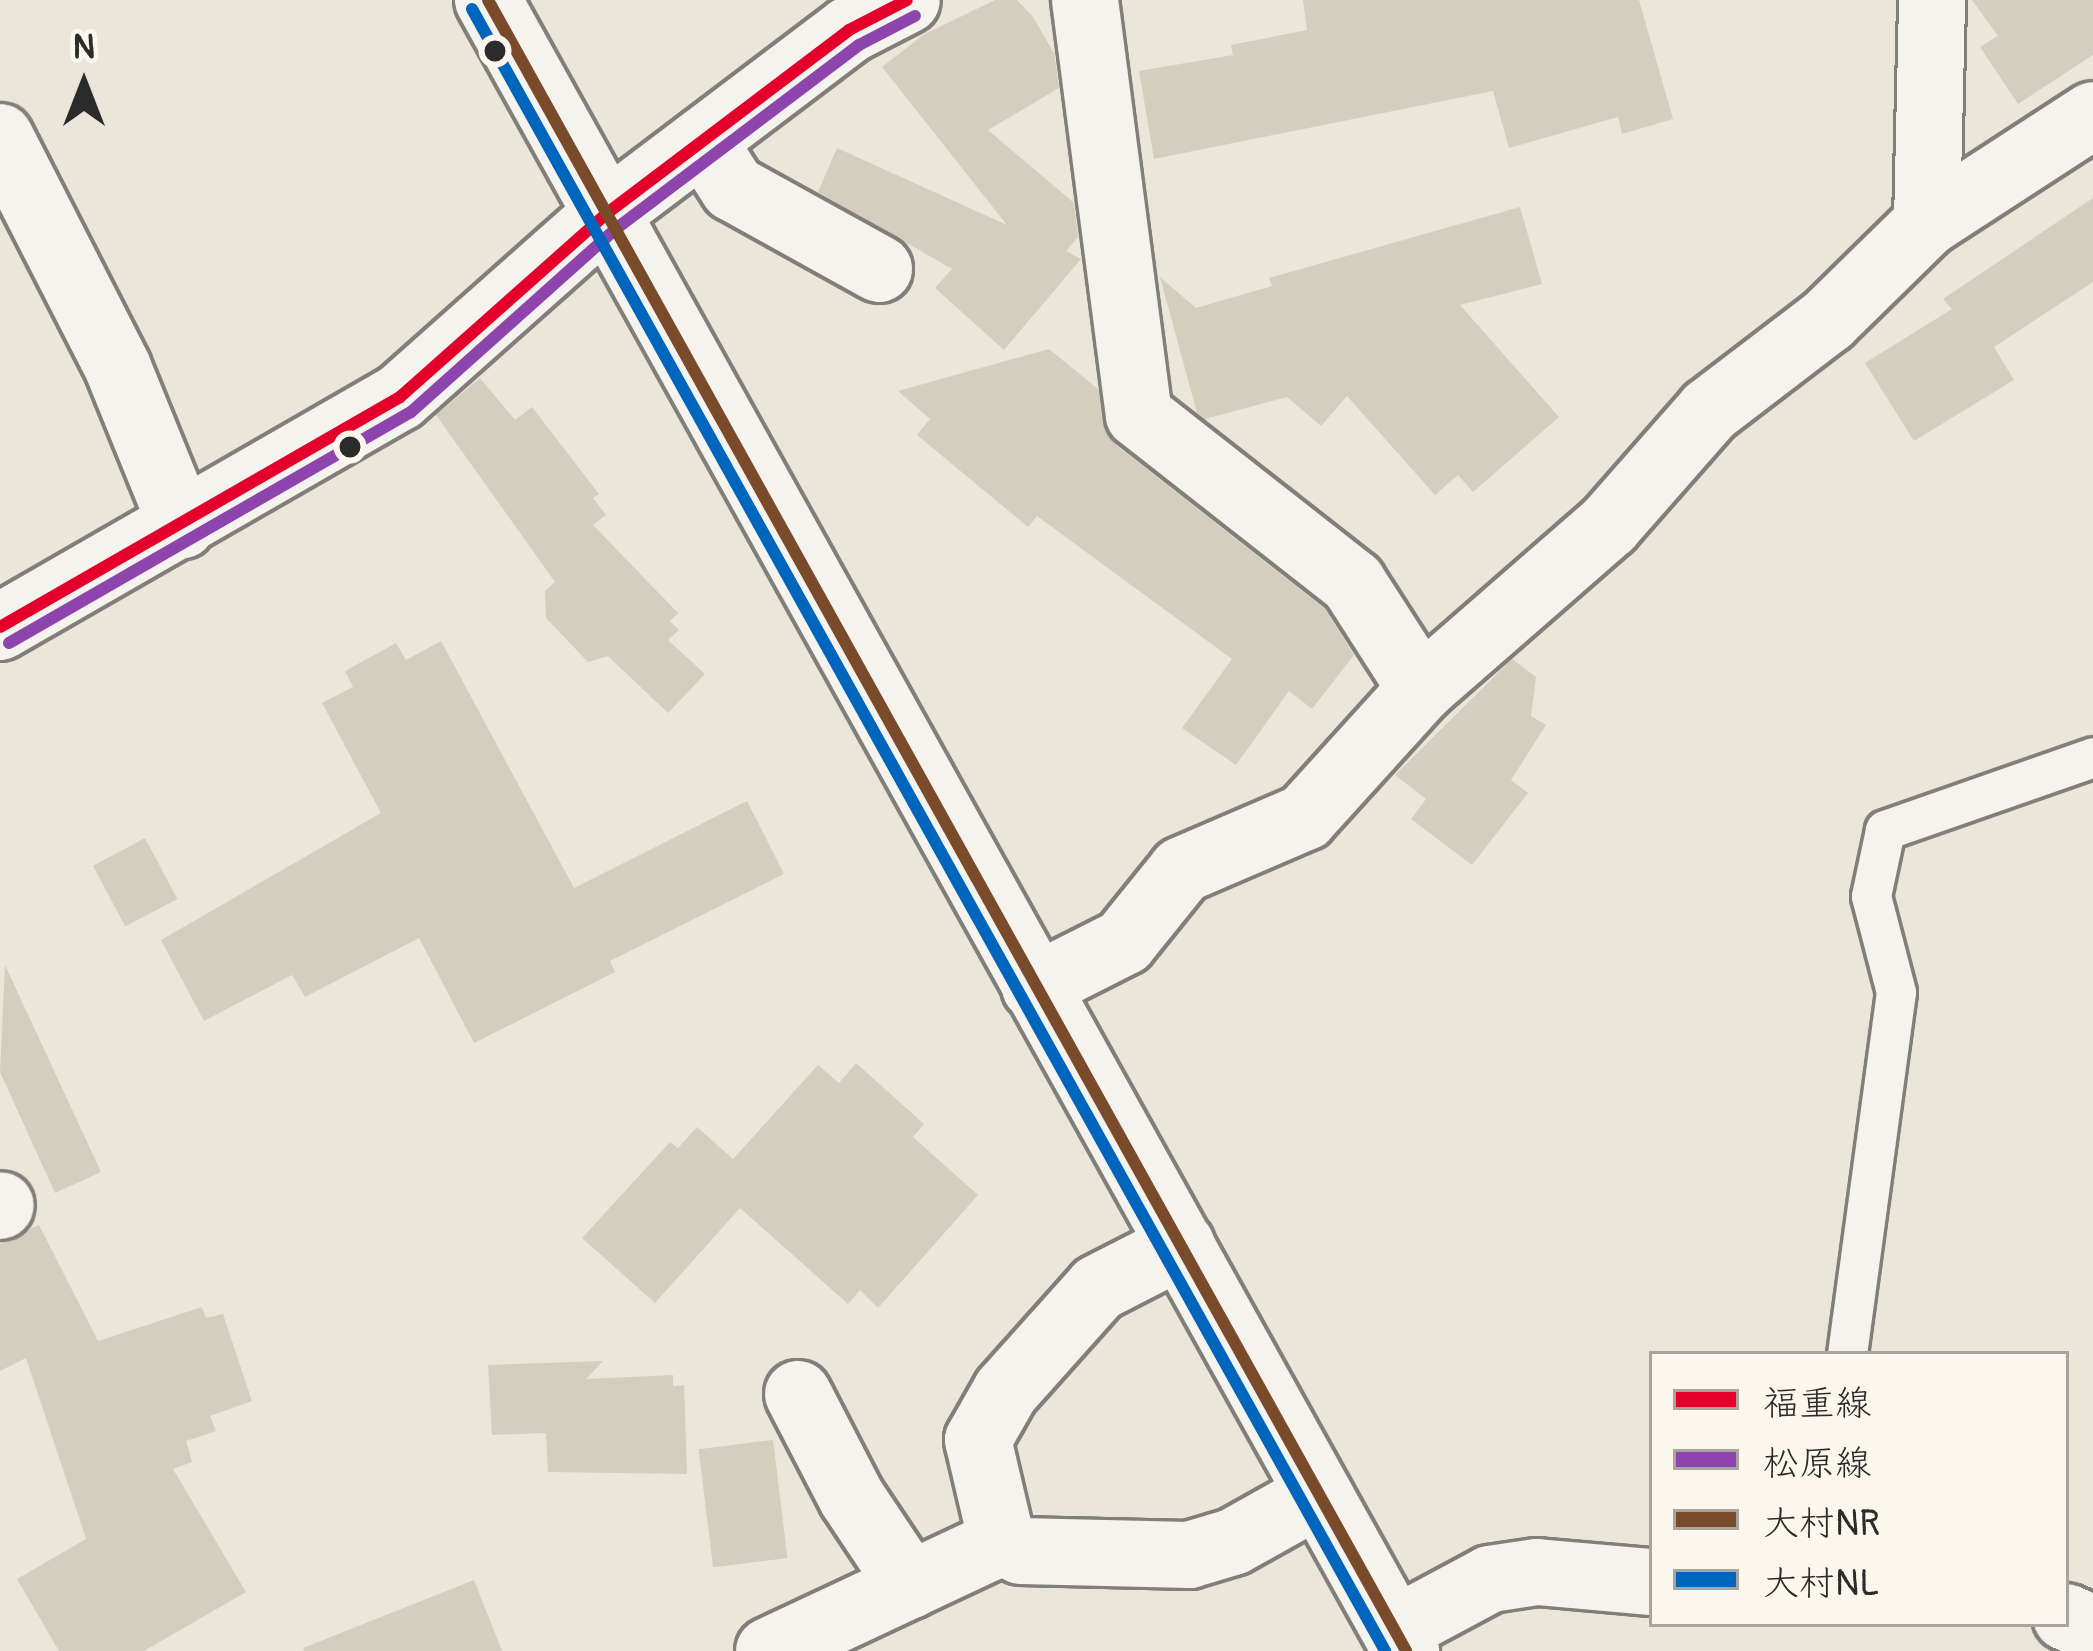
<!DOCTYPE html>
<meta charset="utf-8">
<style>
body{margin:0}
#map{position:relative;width:2093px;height:1651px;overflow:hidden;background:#ebe6da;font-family:Pangolin,"Klee One",sans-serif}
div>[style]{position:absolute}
.building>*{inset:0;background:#d4cebf;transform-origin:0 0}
.roads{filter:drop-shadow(3px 0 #817f7a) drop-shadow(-3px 0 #817f7a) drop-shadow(0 3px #817f7a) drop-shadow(0 -3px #817f7a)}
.service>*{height:39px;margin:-19.5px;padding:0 19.5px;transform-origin:19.5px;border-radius:19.5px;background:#f4f3ee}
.minor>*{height:66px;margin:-33px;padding:0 33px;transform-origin:33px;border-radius:33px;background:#f4f3ee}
.secondary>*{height:66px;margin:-33px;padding:0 33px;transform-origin:33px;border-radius:33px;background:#f4f3ee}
.bus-1>*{height:12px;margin:-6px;padding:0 6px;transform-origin:6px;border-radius:6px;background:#e4002b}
.bus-2>*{height:12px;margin:-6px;padding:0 6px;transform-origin:6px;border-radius:6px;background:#8e44ad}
.bus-3>*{height:12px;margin:-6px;padding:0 6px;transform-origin:6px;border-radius:6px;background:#7a4b2a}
.bus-4>*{height:12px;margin:-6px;padding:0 6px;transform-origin:6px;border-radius:6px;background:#0065bd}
.dots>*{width:33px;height:33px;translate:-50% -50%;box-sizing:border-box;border:6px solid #fbf7ec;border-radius:50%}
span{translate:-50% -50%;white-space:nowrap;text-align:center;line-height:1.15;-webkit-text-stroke:9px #fbf7ec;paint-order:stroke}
.legend{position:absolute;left:1649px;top:1351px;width:420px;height:276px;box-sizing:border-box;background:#fbf7ec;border:3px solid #a8a59f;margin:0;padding:15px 21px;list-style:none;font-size:36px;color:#2b2b2b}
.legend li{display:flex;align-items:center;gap:24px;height:60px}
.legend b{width:60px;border:3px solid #a8a59f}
.north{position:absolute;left:24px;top:24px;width:120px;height:120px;-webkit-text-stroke:9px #fbf7ec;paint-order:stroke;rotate:0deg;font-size:33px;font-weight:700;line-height:48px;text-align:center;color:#2b2b2b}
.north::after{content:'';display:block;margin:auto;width:42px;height:54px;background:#2b2b2b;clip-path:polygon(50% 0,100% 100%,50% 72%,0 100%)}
</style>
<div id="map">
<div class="building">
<div style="clip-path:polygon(995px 0,1017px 0,1033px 17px,1054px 53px,1059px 88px,988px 130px,1074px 203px,1078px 237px,1066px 251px,1081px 259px,1004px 350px,935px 288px,952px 269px,818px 192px,837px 148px,1007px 225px,882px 67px,923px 35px)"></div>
<div style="clip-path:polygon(1303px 0,1639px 0,1673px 119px,1622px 134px,1618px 117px,1509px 148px,1493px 91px,1154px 159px,1139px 71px,1233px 55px,1231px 45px,1307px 30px)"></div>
<div style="clip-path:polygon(1972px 0,2093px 0,2093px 55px,2018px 104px,1980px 47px,1998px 36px)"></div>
<div style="clip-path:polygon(2093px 198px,2093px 282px,1994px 347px,2014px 380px,1914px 441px,1865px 363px,1952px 309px,1943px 299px)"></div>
<div style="clip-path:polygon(1520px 207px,1542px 284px,1460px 305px,1559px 417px,1473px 492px,1458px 475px,1435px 495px,1347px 396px,1321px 426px,1287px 397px,1205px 419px,1197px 413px,1160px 277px,1196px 308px,1272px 286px,1269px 278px)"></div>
<div style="clip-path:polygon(1049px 349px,1098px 389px,1116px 445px,1325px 609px,1354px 655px,1312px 709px,1289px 691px,1236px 765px,1182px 728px,1232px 659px,1037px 516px,1028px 527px,917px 435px,930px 419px,898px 391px)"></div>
<div style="clip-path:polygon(480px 378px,515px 420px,532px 407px,599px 494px,593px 498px,606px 515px,593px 525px,678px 613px,670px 621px,679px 630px,668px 640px,705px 674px,668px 713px,608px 656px,588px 662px,546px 618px,545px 591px,555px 582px,436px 415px)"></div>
<div style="clip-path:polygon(441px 641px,574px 888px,747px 801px,784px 874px,610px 961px,615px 972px,474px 1043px,419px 938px,305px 997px,292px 975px,204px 1021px,161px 940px,381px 813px,322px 703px,353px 687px,345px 671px,396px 643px,406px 660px)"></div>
<div style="clip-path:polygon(1512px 659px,1536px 677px,1531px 716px,1546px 725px,1511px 780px,1528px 793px,1472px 865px,1411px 819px,1426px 799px,1395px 775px)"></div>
<div style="left:145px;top:838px;width:69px;height:59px;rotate:62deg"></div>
<div style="clip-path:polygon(5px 965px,101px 1172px,55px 1193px,0 1072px)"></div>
<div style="clip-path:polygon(856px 1063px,924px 1124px,913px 1137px,978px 1195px,878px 1308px,860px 1290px,848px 1304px,740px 1208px,655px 1303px,582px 1238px,670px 1142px,678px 1148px,697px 1127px,733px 1159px,818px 1065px,839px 1083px)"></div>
<div style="clip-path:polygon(39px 1225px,98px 1341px,202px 1307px,206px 1318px,223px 1314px,252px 1401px,210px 1416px,216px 1431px,186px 1441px,192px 1462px,173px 1469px,246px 1592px,144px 1651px,59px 1651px,17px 1579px,86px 1539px,26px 1358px,0 1371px,0 1244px)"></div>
<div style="clip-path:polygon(603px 1361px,586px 1379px,673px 1375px,673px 1386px,684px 1385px,687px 1474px,548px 1472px,546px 1433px,492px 1435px,488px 1365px)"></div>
<div style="left:773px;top:1440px;width:119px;height:75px;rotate:83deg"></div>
<div style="clip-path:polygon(474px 1580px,502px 1651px,304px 1651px,303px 1648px)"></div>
</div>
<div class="roads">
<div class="service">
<div style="left:1847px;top:1354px;width:365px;rotate:-82.3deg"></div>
<div style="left:1896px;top:992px;width:99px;rotate:-104.6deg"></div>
<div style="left:1871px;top:896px;width:67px;rotate:-78deg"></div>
<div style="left:1885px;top:830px;width:220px;rotate:-19.3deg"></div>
</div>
<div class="minor">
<div style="left:1085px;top:0;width:418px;rotate:82.6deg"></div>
<div style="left:1139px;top:415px;width:272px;rotate:38.1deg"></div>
<div style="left:1353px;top:583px;width:126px;rotate:57.3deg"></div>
<div style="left:0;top:137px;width:259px;rotate:62.9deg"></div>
<div style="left:118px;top:368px;width:170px;rotate:67.9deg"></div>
<div style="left:703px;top:141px;width:56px;rotate:57.4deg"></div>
<div style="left:733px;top:188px;width:167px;rotate:29deg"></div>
<div style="left:1927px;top:223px;width:198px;rotate:-33deg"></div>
<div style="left:0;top:627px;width:461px;rotate:-29.9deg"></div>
<div style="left:400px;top:397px;width:276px;rotate:-41.6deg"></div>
<div style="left:606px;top:214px;width:305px;rotate:-37.1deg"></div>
<div style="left:849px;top:30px;width:65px;rotate:-27.3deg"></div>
<div style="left:1035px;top:987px;width:100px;rotate:-26.8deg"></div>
<div style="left:1124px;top:942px;width:92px;rotate:-51.1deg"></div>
<div style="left:1182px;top:870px;width:134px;rotate:-23.3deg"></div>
<div style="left:1305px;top:817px;width:173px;rotate:-47.8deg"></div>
<div style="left:1421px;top:689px;width:249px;rotate:-41.1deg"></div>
<div style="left:1609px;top:525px;width:152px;rotate:-48.7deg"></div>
<div style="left:1709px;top:411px;width:150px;rotate:-37.4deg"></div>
<div style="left:1828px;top:320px;width:139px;rotate:-44.4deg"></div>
<div style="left:1927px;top:223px;width:223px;rotate:-88.7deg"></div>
<div style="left:0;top:1206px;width:1px;rotate:-45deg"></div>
<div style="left:798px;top:1394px;width:117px;rotate:62.6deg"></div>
<div style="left:852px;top:1498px;width:105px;rotate:56.3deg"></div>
<div style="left:1002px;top:1542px;width:105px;rotate:-103.2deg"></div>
<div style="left:978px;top:1440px;width:56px;rotate:-60.3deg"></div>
<div style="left:1006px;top:1391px;width:138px;rotate:-48.2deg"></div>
<div style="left:1098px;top:1288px;width:94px;rotate:-27.1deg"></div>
<div style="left:2066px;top:1617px;width:30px;rotate:24deg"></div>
<div style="left:1395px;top:1630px;width:108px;rotate:-28.2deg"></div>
<div style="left:1490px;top:1579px;width:48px;rotate:-8.5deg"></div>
<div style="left:1537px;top:1572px;width:115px;rotate:5deg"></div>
<div style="left:769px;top:1651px;width:257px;rotate:-25.1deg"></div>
<div style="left:1002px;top:1542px;width:21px;rotate:25deg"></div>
<div style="left:1021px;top:1551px;width:168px;rotate:1.4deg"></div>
<div style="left:1189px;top:1555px;width:46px;rotate:-16.5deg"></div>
<div style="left:1233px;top:1542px;width:98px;rotate:-29.2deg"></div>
</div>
<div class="secondary">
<div style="left:488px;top:0;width:1889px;rotate:60.92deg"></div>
</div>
</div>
<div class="bus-1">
<div style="left:0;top:627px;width:461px;rotate:-29.9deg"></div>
<div style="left:400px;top:397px;width:276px;rotate:-41.6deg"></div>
<div style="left:606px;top:214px;width:305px;rotate:-37.1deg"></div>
<div style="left:849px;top:30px;width:65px;rotate:-27.3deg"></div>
</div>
<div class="bus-2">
<div style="left:9px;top:643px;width:464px;rotate:-29.9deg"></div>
<div style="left:411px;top:412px;width:276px;rotate:-41.8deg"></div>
<div style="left:617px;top:228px;width:303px;rotate:-37.1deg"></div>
<div style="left:859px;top:45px;width:63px;rotate:-27.4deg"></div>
</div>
<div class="bus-3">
<div style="left:488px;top:0;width:1889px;rotate:60.92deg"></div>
</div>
<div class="bus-4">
<div style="left:472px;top:9px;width:1879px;rotate:60.92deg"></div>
</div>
<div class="dots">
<div style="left:495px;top:51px;background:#2b2b2b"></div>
<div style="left:350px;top:447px;background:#2b2b2b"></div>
</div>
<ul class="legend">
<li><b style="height:15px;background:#e4002b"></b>福重線</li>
<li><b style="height:15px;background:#8e44ad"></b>松原線</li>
<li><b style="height:15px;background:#7a4b2a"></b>大村NR</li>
<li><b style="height:15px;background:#0065bd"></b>大村NL</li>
</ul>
<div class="north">N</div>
</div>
